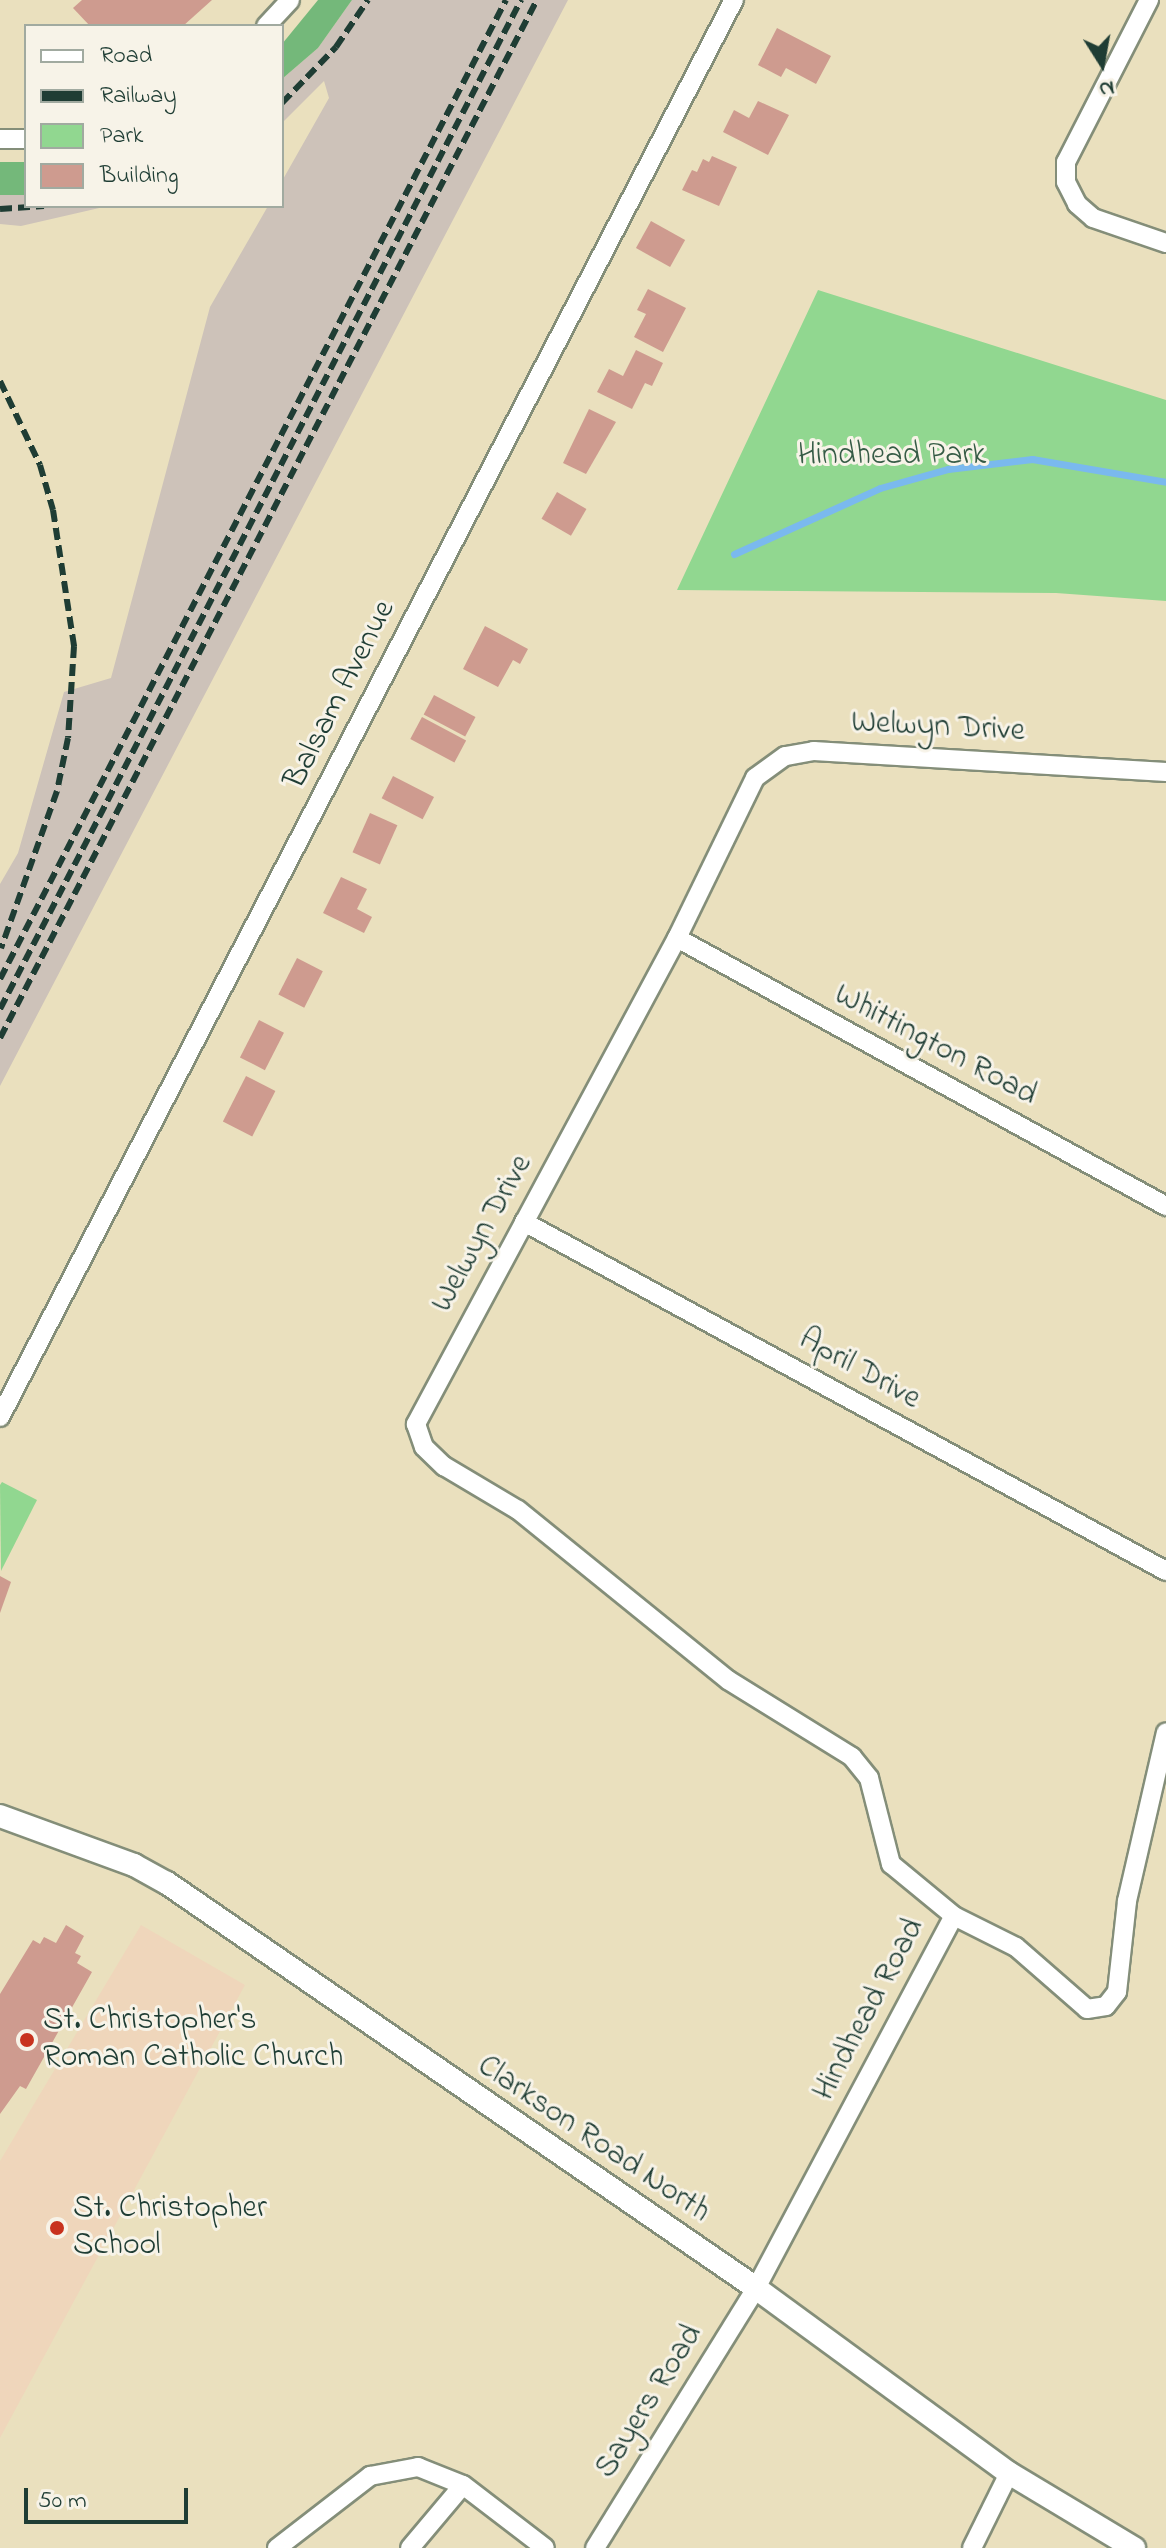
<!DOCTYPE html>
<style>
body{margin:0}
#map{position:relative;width:1166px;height:2548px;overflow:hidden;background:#eae0be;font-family:"Indie Flower",sans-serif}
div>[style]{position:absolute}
.built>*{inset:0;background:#efd6bb}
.industrial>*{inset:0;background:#cdc2b9}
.green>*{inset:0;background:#91d790}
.forest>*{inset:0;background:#74b87a;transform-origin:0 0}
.stream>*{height:7px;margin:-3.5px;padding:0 3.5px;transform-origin:3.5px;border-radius:3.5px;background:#7ab9ee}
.building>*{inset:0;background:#ce9b8f;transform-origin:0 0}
.roads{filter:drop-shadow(2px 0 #848e79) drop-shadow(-2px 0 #848e79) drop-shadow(0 2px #848e79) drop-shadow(0 -2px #848e79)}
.minor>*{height:18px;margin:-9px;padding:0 9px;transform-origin:9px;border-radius:9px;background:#fff}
.tertiary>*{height:22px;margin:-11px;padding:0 11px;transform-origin:11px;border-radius:11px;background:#fff}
.rail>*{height:6px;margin-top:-3px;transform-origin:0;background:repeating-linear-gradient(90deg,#1f3d34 0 12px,transparent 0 18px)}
.dots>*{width:22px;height:22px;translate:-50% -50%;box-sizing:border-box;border:4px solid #f7f3e8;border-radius:50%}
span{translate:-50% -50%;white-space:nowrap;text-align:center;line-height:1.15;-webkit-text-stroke:6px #f7f3e8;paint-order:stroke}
.park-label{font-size:32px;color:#365c46}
.street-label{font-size:32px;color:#1f3d34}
.poi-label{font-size:32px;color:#1f3d34}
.left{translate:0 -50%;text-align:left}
.legend{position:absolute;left:24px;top:24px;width:260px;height:184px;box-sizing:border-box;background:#f7f3e8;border:2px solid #a1aaa0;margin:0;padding:10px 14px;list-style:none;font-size:24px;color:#1f3d34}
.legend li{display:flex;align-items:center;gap:16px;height:40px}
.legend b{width:40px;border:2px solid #a1aaa0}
.north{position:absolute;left:1062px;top:24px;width:80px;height:80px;-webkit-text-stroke:6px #f7f3e8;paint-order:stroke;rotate:169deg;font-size:22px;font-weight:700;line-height:32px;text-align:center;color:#1f3d34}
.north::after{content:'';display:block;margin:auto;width:28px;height:36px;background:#1f3d34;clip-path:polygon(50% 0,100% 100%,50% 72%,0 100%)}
.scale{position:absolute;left:24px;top:2488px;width:164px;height:36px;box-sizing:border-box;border:4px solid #1f3d34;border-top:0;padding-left:10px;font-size:24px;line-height:28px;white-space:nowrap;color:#1f3d34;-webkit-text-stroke:6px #f7f3e8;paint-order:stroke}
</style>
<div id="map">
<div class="built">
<div style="clip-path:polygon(141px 1925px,245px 1985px,0 2438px,0 2161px)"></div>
</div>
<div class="industrial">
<div style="clip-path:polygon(352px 0,568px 0,0 1086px,0 884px,18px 853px,64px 692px,111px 678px,210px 307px,268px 206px,282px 206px,282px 181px,329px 98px,324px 81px,282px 123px,282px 79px,318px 48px)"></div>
<div style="clip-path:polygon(26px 191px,26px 206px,108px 206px,21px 226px,0 224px,0 195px)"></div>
</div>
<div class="green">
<div style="clip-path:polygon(818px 290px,1166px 400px,1166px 601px,1056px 593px,677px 590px)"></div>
<div style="clip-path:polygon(2px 1482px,37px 1500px,1px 1571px,0 1485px)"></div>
</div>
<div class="forest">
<div style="clip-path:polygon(318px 0,352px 0,318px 48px,282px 79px,282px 44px)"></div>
<div style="left:0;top:162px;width:26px;height:33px"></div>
</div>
<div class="stream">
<div style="left:734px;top:554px;width:160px;rotate:-24.3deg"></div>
<div style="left:880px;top:488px;width:71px;rotate:-15.6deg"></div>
<div style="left:948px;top:469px;width:85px;rotate:-6.8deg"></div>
<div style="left:1032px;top:459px;width:136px;rotate:9.7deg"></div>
</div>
<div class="building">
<div style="clip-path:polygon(82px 0,212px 0,183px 26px,90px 26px,73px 8px)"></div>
<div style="clip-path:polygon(777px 28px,831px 56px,816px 84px,786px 68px,781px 77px,758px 65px)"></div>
<div style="clip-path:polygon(758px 101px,789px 115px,768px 155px,723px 132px,734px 110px,749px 118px)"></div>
<div style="clip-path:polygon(712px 156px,737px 167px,719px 206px,682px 190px,692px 170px,697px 172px,703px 159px,709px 162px)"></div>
<div style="left:651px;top:221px;width:39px;height:31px;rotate:29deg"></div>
<div style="clip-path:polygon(648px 289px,686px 308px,663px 352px,634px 337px,646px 314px,637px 310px)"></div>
<div style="clip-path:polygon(636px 350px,663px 363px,652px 386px,645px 383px,632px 409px,597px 392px,609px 369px,623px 376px)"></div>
<div style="clip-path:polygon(589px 409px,616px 422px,586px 474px,563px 463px)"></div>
<div style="left:557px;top:492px;width:34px;height:31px;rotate:30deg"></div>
<div style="clip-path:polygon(485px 626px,528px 649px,520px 664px,513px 660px,498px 687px,463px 669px)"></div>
<div style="left:434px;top:695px;width:47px;height:22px;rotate:28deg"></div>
<div style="left:422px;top:717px;width:50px;height:25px;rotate:28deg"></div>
<div style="left:393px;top:776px;width:46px;height:25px;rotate:27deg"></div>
<div style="left:370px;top:813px;width:30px;height:43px;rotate:24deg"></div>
<div style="clip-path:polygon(341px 877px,367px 889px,357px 909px,372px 917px,364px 933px,323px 913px)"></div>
<div style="left:297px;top:958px;width:29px;height:41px;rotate:27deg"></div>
<div style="left:259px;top:1020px;width:28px;height:42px;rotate:27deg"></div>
<div style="left:246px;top:1076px;width:33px;height:51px;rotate:27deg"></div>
<div style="clip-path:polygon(0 1576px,11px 1582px,0 1613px)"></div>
<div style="clip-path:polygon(66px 1925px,84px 1936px,75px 1953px,81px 1956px,77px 1963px,92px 1972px,26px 2089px,20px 2086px,0 2114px,0 1994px,33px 1940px,40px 1944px,44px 1937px,56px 1943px)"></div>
</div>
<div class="roads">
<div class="minor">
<div style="left:1149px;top:0;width:182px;rotate:117.1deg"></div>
<div style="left:1066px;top:162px;width:20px;rotate:90deg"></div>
<div style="left:1066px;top:182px;width:25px;rotate:63deg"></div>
<div style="left:1077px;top:204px;width:21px;rotate:41deg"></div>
<div style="left:1093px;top:218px;width:77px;rotate:18.9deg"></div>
<div style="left:266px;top:26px;width:35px;rotate:-47deg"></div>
<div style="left:0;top:139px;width:26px"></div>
<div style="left:1166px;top:772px;width:353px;rotate:-176.6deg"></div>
<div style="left:814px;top:751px;width:29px;rotate:170deg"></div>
<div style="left:785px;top:756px;width:37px;rotate:144deg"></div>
<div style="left:755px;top:778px;width:178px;rotate:116deg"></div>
<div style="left:677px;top:938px;width:552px;rotate:118.24deg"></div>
<div style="left:416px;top:1424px;width:24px;rotate:71deg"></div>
<div style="left:424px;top:1447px;width:28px;rotate:44deg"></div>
<div style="left:444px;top:1466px;width:86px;rotate:30.7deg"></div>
<div style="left:518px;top:1510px;width:270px;rotate:39deg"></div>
<div style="left:728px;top:1680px;width:146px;rotate:31.8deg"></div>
<div style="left:852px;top:1757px;width:27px;rotate:51deg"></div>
<div style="left:869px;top:1778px;width:89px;rotate:75.7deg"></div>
<div style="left:891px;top:1864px;width:82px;rotate:39.5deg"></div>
<div style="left:954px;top:1916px;width:69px;rotate:26.6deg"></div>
<div style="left:1016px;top:1947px;width:94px;rotate:41.1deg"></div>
<div style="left:1087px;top:2009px;width:19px;rotate:-9deg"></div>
<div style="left:1106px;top:2006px;width:18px;rotate:-52deg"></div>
<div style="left:1117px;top:1992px;width:92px;rotate:-83.7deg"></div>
<div style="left:1127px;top:1901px;width:173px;rotate:-77deg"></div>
<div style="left:677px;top:938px;width:558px;rotate:28.73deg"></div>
<div style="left:524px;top:1222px;width:731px;rotate:28.53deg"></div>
<div style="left:0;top:1417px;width:1596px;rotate:-62.62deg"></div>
<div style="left:277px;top:2548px;width:118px;rotate:-37.7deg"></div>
<div style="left:370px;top:2476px;width:49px;rotate:-10.6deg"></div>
<div style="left:418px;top:2467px;width:48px;rotate:21.8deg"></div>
<div style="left:463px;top:2485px;width:103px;rotate:37.5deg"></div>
<div style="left:410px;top:2548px;width:82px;rotate:-49.9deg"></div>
<div style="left:595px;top:2548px;width:306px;rotate:-58.2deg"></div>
<div style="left:756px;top:2288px;width:421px;rotate:-62deg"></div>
<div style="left:972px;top:2548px;width:84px;rotate:-63.7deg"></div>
</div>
<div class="tertiary">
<div style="left:0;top:1816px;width:143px;rotate:20.1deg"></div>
<div style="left:134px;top:1865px;width:38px;rotate:29deg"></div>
<div style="left:167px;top:1883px;width:715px;rotate:34.51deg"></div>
<div style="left:756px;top:2288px;width:313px;rotate:36.2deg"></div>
<div style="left:1009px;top:2473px;width:146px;rotate:31deg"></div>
</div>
</div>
<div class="rail">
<div style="left:282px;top:103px;width:78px;rotate:-46deg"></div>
<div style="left:336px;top:47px;width:57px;rotate:-55.8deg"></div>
<div style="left:0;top:209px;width:44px;rotate:-3.9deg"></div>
<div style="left:0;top:381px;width:93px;rotate:64.5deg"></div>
<div style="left:40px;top:465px;width:47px;rotate:73.9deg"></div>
<div style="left:53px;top:510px;width:138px;rotate:81.2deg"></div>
<div style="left:74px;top:646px;width:92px;rotate:93.7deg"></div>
<div style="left:68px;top:738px;width:54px;rotate:101.7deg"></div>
<div style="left:57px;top:791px;width:167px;rotate:109.6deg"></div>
<div style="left:0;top:979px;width:1102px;rotate:-62.67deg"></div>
<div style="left:0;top:1009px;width:1136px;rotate:-62.69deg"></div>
<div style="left:0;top:1038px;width:1169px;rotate:-62.65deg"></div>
</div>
<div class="dots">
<div style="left:27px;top:2040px;background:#c8321e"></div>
<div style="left:57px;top:2228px;background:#c8321e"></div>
</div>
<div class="park-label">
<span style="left:892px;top:456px">Hindhead Park</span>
</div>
<div class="street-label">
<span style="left:341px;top:695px;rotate:-63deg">Balsam Avenue</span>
<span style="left:938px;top:728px;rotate:3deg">Welwyn Drive</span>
<span style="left:935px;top:1046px;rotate:28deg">Whittington Road</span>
<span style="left:483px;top:1234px;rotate:-61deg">Welwyn Drive</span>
<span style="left:859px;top:1370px;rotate:29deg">April Drive</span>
<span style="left:870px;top:2010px;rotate:-62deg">Hindhead Road</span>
<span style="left:593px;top:2140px;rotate:34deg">Clarkson Road North</span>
<span style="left:650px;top:2402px;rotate:-58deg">Sayers Road</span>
</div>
<div class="poi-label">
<span class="left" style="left:43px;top:2040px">St. Christopher's<br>Roman Catholic Church</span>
<span class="left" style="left:73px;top:2228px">St. Christopher<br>School</span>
</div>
<ul class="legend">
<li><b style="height:10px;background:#fff"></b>Road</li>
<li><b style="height:10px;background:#1f3d34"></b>Railway</li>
<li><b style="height:22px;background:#91d790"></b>Park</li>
<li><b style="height:22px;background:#ce9b8f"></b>Building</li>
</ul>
<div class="north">N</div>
<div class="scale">50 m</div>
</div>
